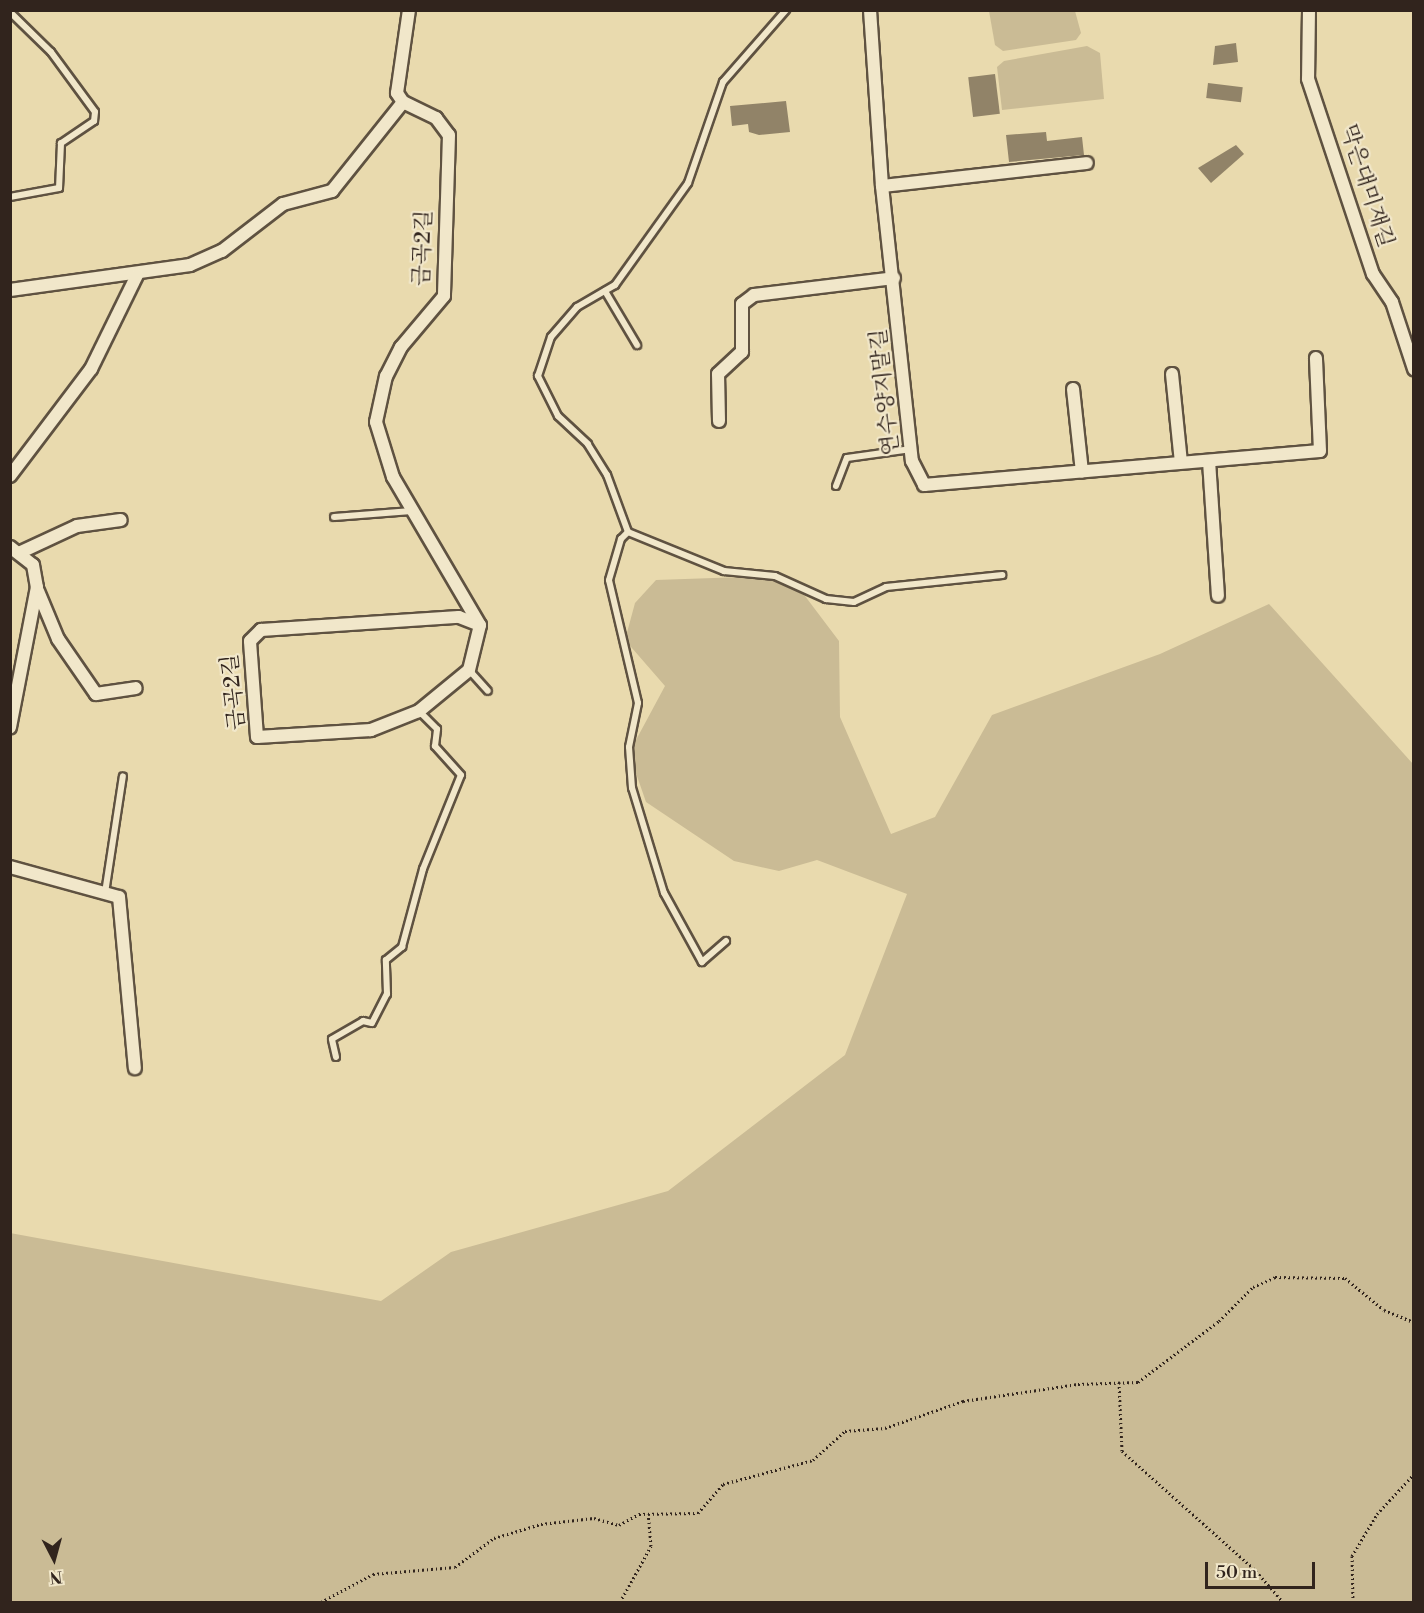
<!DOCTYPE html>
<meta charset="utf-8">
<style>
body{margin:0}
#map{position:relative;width:1424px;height:1613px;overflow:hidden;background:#e9daae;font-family:"Libre Bodoni","Noto Serif KR",serif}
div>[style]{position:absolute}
.green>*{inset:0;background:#cabb95}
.building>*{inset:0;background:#918368;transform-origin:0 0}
.path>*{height:3px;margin-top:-1.5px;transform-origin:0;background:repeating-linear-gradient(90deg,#31241d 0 1.5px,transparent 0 4.5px)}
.roads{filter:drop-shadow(2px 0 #5f5241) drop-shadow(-2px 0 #5f5241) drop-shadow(0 2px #5f5241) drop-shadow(0 -2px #5f5241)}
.service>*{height:6px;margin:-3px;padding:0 3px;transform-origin:3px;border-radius:3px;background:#f1e7ca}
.minor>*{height:12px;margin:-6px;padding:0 6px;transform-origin:6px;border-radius:6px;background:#f1e7ca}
span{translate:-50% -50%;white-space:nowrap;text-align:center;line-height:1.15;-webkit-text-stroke:4.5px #f1e7ca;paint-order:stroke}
.street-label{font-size:22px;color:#31241d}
.frame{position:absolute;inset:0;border:12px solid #31241d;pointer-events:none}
.north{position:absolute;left:24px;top:1529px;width:60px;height:60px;-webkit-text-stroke:4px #f1e7ca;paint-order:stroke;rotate:174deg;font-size:16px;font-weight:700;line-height:24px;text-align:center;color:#31241d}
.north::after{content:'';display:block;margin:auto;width:21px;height:27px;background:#31241d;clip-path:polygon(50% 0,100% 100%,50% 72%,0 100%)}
.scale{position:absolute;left:1205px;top:1562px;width:110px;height:27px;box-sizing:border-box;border:3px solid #31241d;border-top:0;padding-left:8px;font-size:18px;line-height:21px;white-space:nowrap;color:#31241d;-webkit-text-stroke:4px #f1e7ca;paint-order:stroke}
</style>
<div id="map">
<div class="green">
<div style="clip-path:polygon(989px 11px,1075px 11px,1081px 33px,1076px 40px,1003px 51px,995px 45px)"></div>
<div style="clip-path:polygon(1087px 46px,1100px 53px,1104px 99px,1002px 110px,997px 67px,1004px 61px)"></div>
<div style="clip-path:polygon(771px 576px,805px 596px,839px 641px,840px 717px,891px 834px,935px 817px,992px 715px,1160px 654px,1269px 604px,1413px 764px,1413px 1602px,11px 1602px,10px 1233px,381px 1301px,451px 1252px,668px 1191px,845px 1055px,907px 894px,817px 860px,779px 871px,734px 861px,646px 802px,629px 753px,665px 686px,625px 640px,635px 603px,656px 580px)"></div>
</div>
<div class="building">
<div style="clip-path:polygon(1236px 43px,1238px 62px,1213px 65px,1215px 46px)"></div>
<div style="left:995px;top:74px;width:40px;height:27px;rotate:83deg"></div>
<div style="left:1208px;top:83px;width:35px;height:15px;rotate:7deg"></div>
<div style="clip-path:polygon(786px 101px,790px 132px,759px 135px,749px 132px,748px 124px,732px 126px,730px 106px)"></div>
<div style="clip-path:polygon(1046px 132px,1047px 141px,1082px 137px,1084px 155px,1009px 162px,1006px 135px)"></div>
<div style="clip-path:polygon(1236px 145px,1244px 154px,1211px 183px,1198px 168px)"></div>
</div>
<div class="path">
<div style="left:1119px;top:1382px;width:69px;rotate:87.5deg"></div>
<div style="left:1122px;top:1451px;width:180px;rotate:41.8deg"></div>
<div style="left:1256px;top:1571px;width:41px;rotate:48.9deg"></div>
<div style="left:321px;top:1602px;width:59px;rotate:-28.3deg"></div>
<div style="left:373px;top:1574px;width:82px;rotate:-4.9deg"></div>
<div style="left:455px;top:1567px;width:49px;rotate:-36.6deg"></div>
<div style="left:494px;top:1538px;width:49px;rotate:-16.6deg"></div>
<div style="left:541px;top:1524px;width:53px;rotate:-6.5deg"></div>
<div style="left:594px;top:1518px;width:26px;rotate:16deg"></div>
<div style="left:619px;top:1525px;width:23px;rotate:-29deg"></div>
<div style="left:639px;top:1514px;width:59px;rotate:-1deg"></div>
<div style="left:698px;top:1513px;width:38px;rotate:-49deg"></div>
<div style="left:723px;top:1484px;width:93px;rotate:-14.9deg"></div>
<div style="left:813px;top:1460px;width:43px;rotate:-42.2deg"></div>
<div style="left:845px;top:1431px;width:40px;rotate:-4.3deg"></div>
<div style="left:885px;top:1428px;width:83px;rotate:-19.1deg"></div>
<div style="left:963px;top:1401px;width:116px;rotate:-8.4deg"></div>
<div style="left:1078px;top:1384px;width:60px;rotate:-1.9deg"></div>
<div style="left:1138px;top:1382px;width:101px;rotate:-37deg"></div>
<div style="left:1219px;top:1321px;width:48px;rotate:-45deg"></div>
<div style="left:1253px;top:1287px;width:24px;rotate:-24deg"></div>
<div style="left:1275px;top:1277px;width:70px;rotate:0.8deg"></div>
<div style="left:1345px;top:1278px;width:50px;rotate:39.4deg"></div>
<div style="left:1384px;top:1310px;width:32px;rotate:22deg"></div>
<div style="left:620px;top:1602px;width:64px;rotate:-61deg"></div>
<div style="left:651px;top:1546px;width:32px;rotate:-95deg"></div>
<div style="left:1353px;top:1602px;width:46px;rotate:-91.2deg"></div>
<div style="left:1352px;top:1556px;width:49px;rotate:-59.2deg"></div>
<div style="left:1377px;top:1514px;width:54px;rotate:-47.2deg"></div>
</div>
<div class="roads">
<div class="service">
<div style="left:10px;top:12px;width:57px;rotate:44.3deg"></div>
<div style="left:51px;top:52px;width:74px;rotate:53.7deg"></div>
<div style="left:95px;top:112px;width:9px;rotate:96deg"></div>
<div style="left:94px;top:121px;width:40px;rotate:146deg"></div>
<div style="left:61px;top:143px;width:45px;rotate:92.5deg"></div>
<div style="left:59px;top:188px;width:50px;rotate:169.6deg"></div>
<div style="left:605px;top:291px;width:63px;rotate:59.3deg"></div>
<div style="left:836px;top:486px;width:30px;rotate:-69deg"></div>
<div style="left:847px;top:458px;width:65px;rotate:-8deg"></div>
<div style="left:334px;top:517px;width:78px;rotate:-4.4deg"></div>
<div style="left:628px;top:532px;width:104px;rotate:22.1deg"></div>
<div style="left:724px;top:571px;width:51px;rotate:5.6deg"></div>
<div style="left:775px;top:576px;width:56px;rotate:24.3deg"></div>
<div style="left:826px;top:599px;width:28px;rotate:6deg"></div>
<div style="left:854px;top:602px;width:35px;rotate:-25deg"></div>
<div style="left:886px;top:587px;width:117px;rotate:-5.9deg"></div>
<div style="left:469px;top:670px;width:28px;rotate:48deg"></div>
<div style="left:105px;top:893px;width:118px;rotate:-81.3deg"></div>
<div style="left:726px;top:941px;width:32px;rotate:139deg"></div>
<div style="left:702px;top:962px;width:79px;rotate:-118.8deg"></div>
<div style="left:664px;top:893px;width:110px;rotate:-106.9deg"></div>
<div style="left:632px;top:788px;width:41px;rotate:-94.2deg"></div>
<div style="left:629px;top:747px;width:45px;rotate:-78.4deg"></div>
<div style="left:638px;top:703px;width:126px;rotate:-103.3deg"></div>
<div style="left:609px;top:580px;width:43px;rotate:-73.7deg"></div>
<div style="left:621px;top:539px;width:10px;rotate:-45deg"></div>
<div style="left:628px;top:532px;width:61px;rotate:-110.2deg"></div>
<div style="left:607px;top:475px;width:36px;rotate:-122deg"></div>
<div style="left:588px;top:444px;width:41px;rotate:-137deg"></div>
<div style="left:558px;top:416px;width:45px;rotate:-116.6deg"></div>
<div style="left:538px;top:376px;width:41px;rotate:-71.6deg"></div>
<div style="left:551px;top:337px;width:40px;rotate:-49deg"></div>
<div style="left:577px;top:307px;width:44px;rotate:-30.1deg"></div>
<div style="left:615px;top:285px;width:125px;rotate:-54.4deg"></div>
<div style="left:688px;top:183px;width:107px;rotate:-70.9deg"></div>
<div style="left:723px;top:82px;width:96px;rotate:-48.8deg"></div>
<div style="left:336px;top:1057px;width:18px;rotate:-103deg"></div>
<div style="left:332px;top:1039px;width:36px;rotate:-30deg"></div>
<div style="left:363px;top:1021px;width:9px;rotate:13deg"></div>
<div style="left:372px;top:1023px;width:33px;rotate:-63deg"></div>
<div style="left:387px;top:994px;width:34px;rotate:-92deg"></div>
<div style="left:386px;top:960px;width:21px;rotate:-39deg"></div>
<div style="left:402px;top:947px;width:81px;rotate:-74.9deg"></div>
<div style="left:423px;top:869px;width:101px;rotate:-68deg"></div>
<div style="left:461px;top:775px;width:39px;rotate:-132deg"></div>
<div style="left:435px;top:746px;width:17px;rotate:-83deg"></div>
<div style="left:437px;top:729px;width:25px;rotate:-135deg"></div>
</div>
<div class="minor">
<div style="left:870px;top:10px;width:176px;rotate:86.1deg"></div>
<div style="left:882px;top:186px;width:277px;rotate:83.8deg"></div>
<div style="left:912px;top:461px;width:27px;rotate:63deg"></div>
<div style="left:924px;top:485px;width:397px;rotate:-4.9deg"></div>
<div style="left:1320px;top:451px;width:93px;rotate:-92.5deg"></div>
<div style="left:1309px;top:10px;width:69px;rotate:90.8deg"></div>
<div style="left:1308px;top:79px;width:206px;rotate:71.6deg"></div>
<div style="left:1373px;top:274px;width:34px;rotate:56deg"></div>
<div style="left:1392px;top:302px;width:71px;rotate:71.8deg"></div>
<div style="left:403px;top:102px;width:37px;rotate:26deg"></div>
<div style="left:436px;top:118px;width:21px;rotate:53deg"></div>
<div style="left:449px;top:135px;width:161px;rotate:91.8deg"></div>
<div style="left:444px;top:296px;width:67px;rotate:130.1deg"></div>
<div style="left:401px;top:347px;width:33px;rotate:117deg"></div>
<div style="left:386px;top:376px;width:47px;rotate:102.3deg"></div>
<div style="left:376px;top:422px;width:58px;rotate:72.8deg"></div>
<div style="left:393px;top:477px;width:172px;rotate:59.6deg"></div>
<div style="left:480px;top:625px;width:46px;rotate:103.7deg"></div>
<div style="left:469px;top:670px;width:65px;rotate:140.6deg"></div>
<div style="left:419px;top:711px;width:52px;rotate:158.4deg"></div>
<div style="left:371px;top:730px;width:114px;rotate:176.5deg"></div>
<div style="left:257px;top:737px;width:96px;rotate:-94.2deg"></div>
<div style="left:250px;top:641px;width:16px;rotate:-45deg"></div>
<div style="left:261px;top:630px;width:198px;rotate:-3.8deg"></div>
<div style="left:459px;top:617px;width:22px;rotate:21deg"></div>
<div style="left:882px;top:186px;width:206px;rotate:-6.4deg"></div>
<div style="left:10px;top:290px;width:182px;rotate:-7.9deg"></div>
<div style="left:190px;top:265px;width:35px;rotate:-24deg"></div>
<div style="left:222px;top:251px;width:77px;rotate:-37.6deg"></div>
<div style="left:283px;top:204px;width:51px;rotate:-14.9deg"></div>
<div style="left:332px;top:191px;width:114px;rotate:-51.4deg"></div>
<div style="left:403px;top:102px;width:11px;rotate:-124deg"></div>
<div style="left:397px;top:93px;width:84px;rotate:-81.8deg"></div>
<div style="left:1172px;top:374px;width:88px;rotate:84.2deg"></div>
<div style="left:1073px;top:389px;width:83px;rotate:83.8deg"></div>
<div style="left:719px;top:421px;width:47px;rotate:-91.2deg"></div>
<div style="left:718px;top:374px;width:33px;rotate:-43deg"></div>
<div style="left:742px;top:352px;width:48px;rotate:-90deg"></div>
<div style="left:742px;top:304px;width:15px;rotate:-37deg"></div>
<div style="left:754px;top:295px;width:141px;rotate:-6.9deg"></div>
<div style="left:1209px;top:461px;width:135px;rotate:86.2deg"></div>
<div style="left:10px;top:476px;width:134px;rotate:-52.9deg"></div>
<div style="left:91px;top:369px;width:105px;rotate:-63.9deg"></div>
<div style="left:10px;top:547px;width:29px;rotate:38deg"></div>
<div style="left:33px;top:565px;width:22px;rotate:80deg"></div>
<div style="left:37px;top:587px;width:143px;rotate:100.9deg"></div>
<div style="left:21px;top:552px;width:62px;rotate:-24.9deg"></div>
<div style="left:77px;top:526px;width:44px;rotate:-7.8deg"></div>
<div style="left:38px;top:591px;width:52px;rotate:67.4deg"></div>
<div style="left:58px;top:639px;width:67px;rotate:55.4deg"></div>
<div style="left:96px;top:694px;width:40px;rotate:-8.5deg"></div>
<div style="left:10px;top:867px;width:113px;rotate:15.4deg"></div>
<div style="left:119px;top:897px;width:172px;rotate:84.7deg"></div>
</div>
</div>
<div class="street-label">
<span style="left:1367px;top:186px;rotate:72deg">막은대미재길</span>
<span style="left:423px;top:248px;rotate:-88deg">금곡2길</span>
<span style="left:885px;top:392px;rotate:-96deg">연수양지말길</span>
<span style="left:234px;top:692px;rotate:-96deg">금곡2길</span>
</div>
<div class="frame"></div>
<div class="north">N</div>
<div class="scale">50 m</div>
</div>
